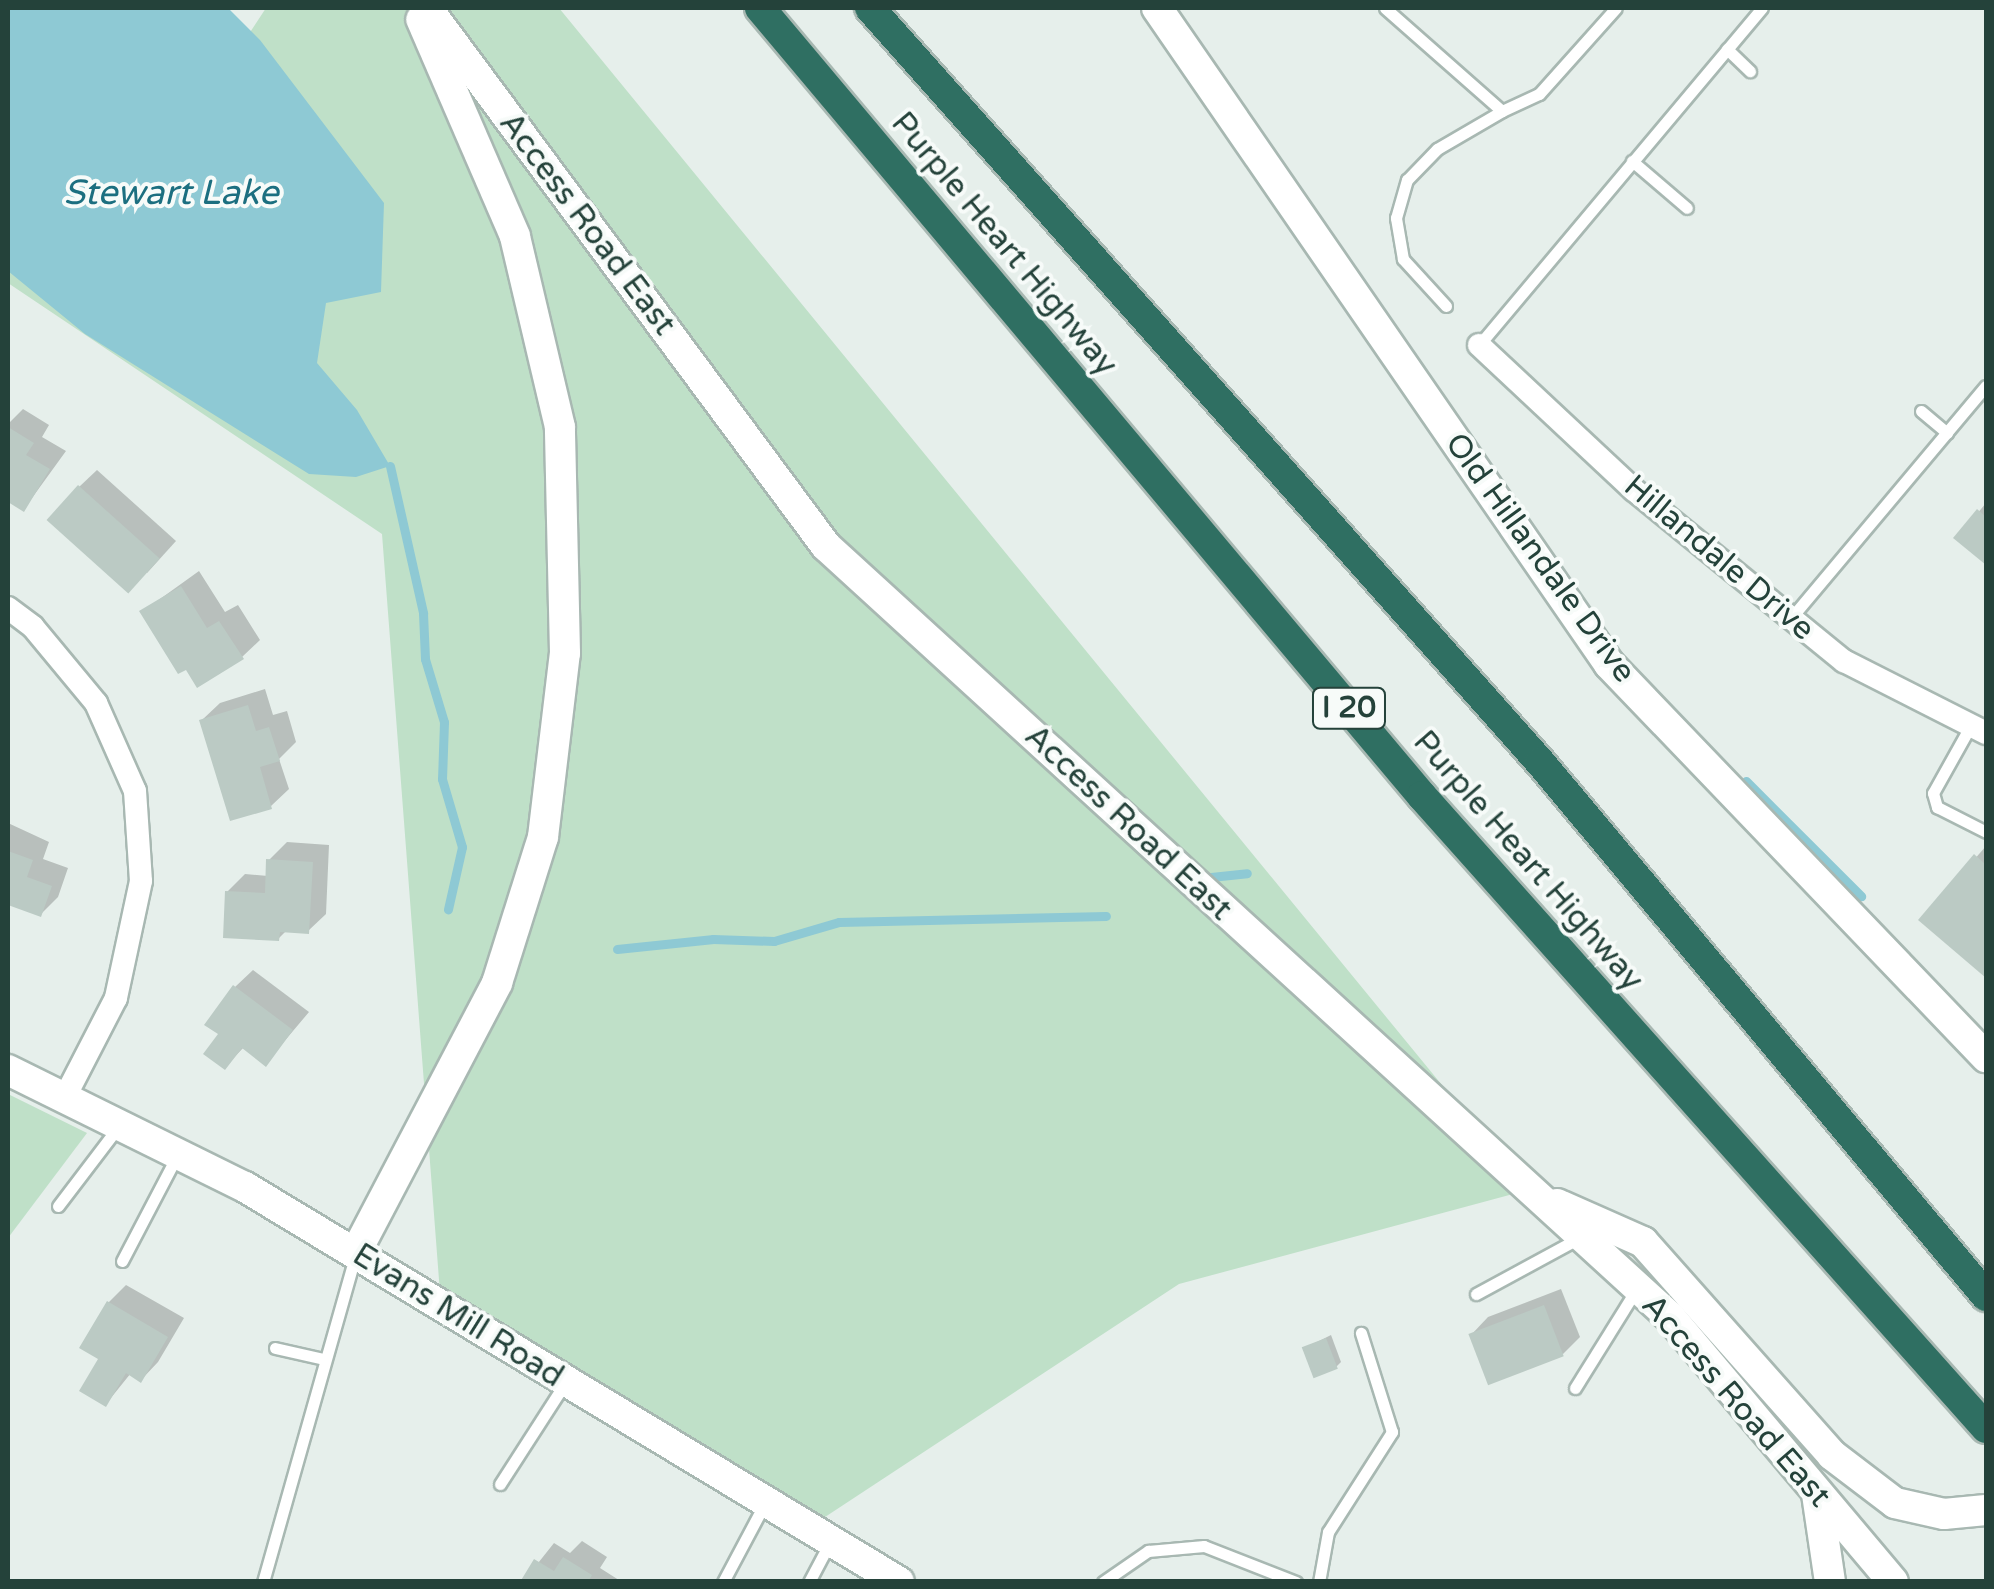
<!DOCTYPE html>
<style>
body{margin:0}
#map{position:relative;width:1994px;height:1589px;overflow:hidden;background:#e6efeb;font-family:"Varela Round",sans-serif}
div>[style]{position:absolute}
.green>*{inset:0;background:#bfe0c8}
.water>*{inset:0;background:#8ec9d4}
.shadow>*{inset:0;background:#0003}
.stream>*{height:9px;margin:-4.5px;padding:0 4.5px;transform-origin:4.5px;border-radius:4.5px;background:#8ec9d4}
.building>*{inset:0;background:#bbcac4;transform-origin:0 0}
.roads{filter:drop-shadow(2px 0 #a8b8b2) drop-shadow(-2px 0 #a8b8b2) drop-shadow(0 2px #a8b8b2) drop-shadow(0 -2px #a8b8b2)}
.lane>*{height:11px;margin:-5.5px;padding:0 5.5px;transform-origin:5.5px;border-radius:5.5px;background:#fff}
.street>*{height:22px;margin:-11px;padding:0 11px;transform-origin:11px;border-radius:11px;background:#fff}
.secondary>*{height:30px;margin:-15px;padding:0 15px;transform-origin:15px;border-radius:15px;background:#fff}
.highway>*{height:30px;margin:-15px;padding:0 15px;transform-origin:15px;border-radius:15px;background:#2f6f62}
span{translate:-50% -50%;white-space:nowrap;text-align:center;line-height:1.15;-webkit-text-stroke:8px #f7fbf9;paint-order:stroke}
.shield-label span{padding:2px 8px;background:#f7fbf9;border:2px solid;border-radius:8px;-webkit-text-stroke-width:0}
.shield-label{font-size:30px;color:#24423a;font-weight:700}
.street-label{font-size:32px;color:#24423a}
.water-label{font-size:35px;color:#1c6f80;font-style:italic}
.frame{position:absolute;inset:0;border:10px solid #24423a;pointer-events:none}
</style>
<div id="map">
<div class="green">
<div style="clip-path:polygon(266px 8px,559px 8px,1528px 1190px,1179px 1284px,822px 1519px,440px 1293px,382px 534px,8px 283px,8px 86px,198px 111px)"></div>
<div style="clip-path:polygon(8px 1094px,87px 1133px,8px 1238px)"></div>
</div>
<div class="water">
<div style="clip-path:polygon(8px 8px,228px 8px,260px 40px,384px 203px,381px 292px,326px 303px,317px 363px,357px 410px,390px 466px,356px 477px,309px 474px,85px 334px,8px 271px)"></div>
</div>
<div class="shadow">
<div style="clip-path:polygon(23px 409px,49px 425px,42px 437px,66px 451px,24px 509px,8px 499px,8px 424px)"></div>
<div style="clip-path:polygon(97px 470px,176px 541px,147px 573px,79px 487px)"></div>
<div style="clip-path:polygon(1986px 503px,1986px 562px,1957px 538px)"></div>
<div style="clip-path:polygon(199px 571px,225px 612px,238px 605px,260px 640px,242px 657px,142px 612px)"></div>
<div style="clip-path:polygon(265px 689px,273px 715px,287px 711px,296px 742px,279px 759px,289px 789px,271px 806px,202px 720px,220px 703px)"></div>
<div style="clip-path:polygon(8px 823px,49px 842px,43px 859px,68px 868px,58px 897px,41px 914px,8px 900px)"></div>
<div style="clip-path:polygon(287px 842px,329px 845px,326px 914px,308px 931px,287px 930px,278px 939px,227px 892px,245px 874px,268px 876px,269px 860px)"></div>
<div style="clip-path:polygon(1986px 846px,1986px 975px,1922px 920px)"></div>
<div style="clip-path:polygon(253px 970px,309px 1012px,266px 1063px,244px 1047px,225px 1067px,221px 1034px,235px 987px)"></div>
<div style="clip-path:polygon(126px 1285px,184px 1318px,158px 1362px,141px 1380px,131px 1373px,106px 1404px,109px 1302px)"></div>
<div style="clip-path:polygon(1561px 1289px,1580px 1337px,1563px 1354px,1471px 1335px,1488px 1317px)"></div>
<div style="clip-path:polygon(1331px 1335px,1341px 1362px,1336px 1367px,1305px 1348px)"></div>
<div style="clip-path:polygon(582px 1541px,607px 1557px,600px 1568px,622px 1582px,523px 1582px,554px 1543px,570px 1553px)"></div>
</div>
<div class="stream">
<div style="left:390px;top:466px;width:151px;rotate:77.3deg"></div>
<div style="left:423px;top:613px;width:46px;rotate:87.5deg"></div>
<div style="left:425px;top:659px;width:66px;rotate:73.2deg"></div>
<div style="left:444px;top:722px;width:57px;rotate:92deg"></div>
<div style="left:442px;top:779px;width:71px;rotate:73.6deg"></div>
<div style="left:462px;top:847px;width:64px;rotate:102.7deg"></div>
<div style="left:1746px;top:781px;width:163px;rotate:45deg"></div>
<div style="left:1211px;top:877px;width:36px;rotate:-6deg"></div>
<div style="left:617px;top:949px;width:97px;rotate:-5.9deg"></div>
<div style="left:713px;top:939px;width:61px;rotate:1.9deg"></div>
<div style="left:774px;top:941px;width:68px;rotate:-16.3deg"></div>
<div style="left:839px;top:922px;width:267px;rotate:-1.3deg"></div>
</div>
<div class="building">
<div style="clip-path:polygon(8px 427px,34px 443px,26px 455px,50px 469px,24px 512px,8px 502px)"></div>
<div style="left:78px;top:485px;width:110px;height:47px;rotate:42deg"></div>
<div style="clip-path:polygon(1977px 509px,1986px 517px,1986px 565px,1953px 538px)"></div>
<div style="clip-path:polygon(181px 586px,207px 628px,219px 621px,244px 659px,197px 688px,186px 670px,178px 674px,139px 611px)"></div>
<div style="clip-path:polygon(248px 705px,256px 731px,269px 727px,280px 761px,260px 767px,272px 809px,230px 821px,199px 720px)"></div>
<div style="clip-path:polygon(8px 851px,33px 860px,27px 877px,52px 886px,41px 917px,8px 905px)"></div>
<div style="clip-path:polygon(1974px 854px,1986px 865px,1986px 978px,1918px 920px)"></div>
<div style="clip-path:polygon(266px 859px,313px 862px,309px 934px,280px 932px,279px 941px,223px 938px,225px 891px,265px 893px)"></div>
<div style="clip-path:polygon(233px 985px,293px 1030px,266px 1067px,242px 1048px,225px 1070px,203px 1054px,218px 1034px,204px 1025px)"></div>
<div style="clip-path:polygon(107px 1301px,168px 1337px,141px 1383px,126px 1373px,106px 1407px,79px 1391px,98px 1359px,79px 1348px)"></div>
<div style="left:1544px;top:1305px;width:55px;height:81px;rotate:69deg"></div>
<div style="left:1326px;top:1338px;width:33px;height:26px;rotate:69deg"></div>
<div style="clip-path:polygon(563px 1557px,592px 1575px,588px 1582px,520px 1582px,534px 1559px,554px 1571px)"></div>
</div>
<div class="roads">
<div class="lane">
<div style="left:1385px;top:8px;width:156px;rotate:41.4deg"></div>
<div style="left:1502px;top:111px;width:41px;rotate:-24.7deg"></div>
<div style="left:1539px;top:94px;width:115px;rotate:-48.2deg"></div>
<div style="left:1727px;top:49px;width:32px;rotate:44deg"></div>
<div style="left:1632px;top:161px;width:72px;rotate:40.5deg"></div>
<div style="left:1446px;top:306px;width:64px;rotate:-132.5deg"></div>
<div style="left:1403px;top:259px;width:42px;rotate:-99.7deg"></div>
<div style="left:1396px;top:218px;width:40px;rotate:-74deg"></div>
<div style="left:1407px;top:180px;width:43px;rotate:-45.9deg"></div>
<div style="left:1437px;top:149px;width:75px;rotate:-30.3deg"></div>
<div style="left:1479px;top:345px;width:440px;rotate:-50deg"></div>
<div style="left:1921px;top:411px;width:34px;rotate:40deg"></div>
<div style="left:1791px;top:618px;width:303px;rotate:-50deg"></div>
<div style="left:1971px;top:725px;width:78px;rotate:119.2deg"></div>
<div style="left:1933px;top:793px;width:15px;rotate:74deg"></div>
<div style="left:1937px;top:807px;width:55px;rotate:27deg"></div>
<div style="left:58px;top:1206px;width:101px;rotate:-52.7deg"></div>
<div style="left:122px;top:1261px;width:121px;rotate:-62.4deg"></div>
<div style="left:1476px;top:1294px;width:119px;rotate:-28.5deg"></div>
<div style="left:275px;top:1348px;width:50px;rotate:12.7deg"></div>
<div style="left:1575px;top:1388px;width:115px;rotate:-58.1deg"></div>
<div style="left:500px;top:1484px;width:120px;rotate:-57.2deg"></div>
<div style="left:263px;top:1582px;width:339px;rotate:-74.2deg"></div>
<div style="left:723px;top:1582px;width:87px;rotate:-62deg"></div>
<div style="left:809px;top:1582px;width:43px;rotate:-62.2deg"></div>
<div style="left:1103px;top:1582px;width:55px;rotate:-34.6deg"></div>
<div style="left:1148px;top:1551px;width:56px;rotate:-5.1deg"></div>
<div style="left:1204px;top:1546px;width:99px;rotate:21.4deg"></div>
<div style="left:1319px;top:1582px;width:51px;rotate:-79.8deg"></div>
<div style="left:1328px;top:1532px;width:119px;rotate:-57.4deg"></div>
<div style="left:1392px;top:1432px;width:104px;rotate:-107.4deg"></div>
</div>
<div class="street">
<div style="left:1479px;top:345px;width:212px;rotate:43.1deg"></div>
<div style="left:1634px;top:490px;width:271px;rotate:39.2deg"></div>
<div style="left:1844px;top:661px;width:159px;rotate:26.9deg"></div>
<div style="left:8px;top:608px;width:31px;rotate:37deg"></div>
<div style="left:33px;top:627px;width:99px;rotate:50.3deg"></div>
<div style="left:96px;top:703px;width:96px;rotate:66.1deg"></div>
<div style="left:135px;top:791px;width:90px;rotate:86.2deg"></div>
<div style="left:141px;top:881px;width:120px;rotate:102.1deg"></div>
<div style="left:116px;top:998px;width:109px;rotate:117.3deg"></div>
</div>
<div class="secondary">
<div style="left:427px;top:8px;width:670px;rotate:53.44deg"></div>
<div style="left:826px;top:546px;width:1143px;rotate:42.41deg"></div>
<div style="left:1670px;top:1317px;width:346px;rotate:49.9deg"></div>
<div style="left:1157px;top:8px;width:797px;rotate:55.43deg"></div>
<div style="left:1609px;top:664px;width:545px;rotate:46.19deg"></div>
<div style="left:8px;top:1070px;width:264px;rotate:26.3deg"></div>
<div style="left:245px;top:1187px;width:764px;rotate:31.13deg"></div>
<div style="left:1557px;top:1204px;width:94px;rotate:23.8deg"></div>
<div style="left:1643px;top:1242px;width:285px;rotate:48.4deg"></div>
<div style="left:1832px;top:1455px;width:79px;rotate:37.3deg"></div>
<div style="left:1895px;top:1503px;width:50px;rotate:12.7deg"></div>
<div style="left:1944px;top:1514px;width:42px;rotate:-5.4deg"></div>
<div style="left:356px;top:1252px;width:304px;rotate:-62.3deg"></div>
<div style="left:497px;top:983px;width:153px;rotate:-72.5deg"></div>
<div style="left:543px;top:837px;width:185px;rotate:-83.2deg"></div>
<div style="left:565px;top:653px;width:226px;rotate:-91.3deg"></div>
<div style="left:560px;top:427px;width:196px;rotate:-103.3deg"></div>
<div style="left:515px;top:236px;width:236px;rotate:-113.4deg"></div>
<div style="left:1817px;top:1494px;width:89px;rotate:81.6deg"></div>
</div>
<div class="highway">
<div style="left:760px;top:8px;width:1029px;rotate:49.97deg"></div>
<div style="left:1422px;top:796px;width:847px;rotate:48.25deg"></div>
<div style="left:870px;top:8px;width:1009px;rotate:48.38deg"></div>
<div style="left:1540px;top:762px;width:696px;rotate:50.13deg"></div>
</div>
</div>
<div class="shield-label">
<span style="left:1349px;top:708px">I 20</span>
</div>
<div class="street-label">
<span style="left:587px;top:224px;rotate:53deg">Access Road East</span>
<span style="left:1004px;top:244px;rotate:50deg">Purple Heart Highway</span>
<span style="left:1540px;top:558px;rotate:54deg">Old Hillandale Drive</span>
<span style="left:1719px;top:558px;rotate:40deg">Hillandale Drive</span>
<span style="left:1128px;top:823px;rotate:43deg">Access Road East</span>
<span style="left:1528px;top:861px;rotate:49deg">Purple Heart Highway</span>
<span style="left:458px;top:1316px;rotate:32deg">Evans Mill Road</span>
<span style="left:1736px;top:1401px;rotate:49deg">Access Road East</span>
</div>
<div class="water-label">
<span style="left:171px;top:193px">Stewart Lake</span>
</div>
<div class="frame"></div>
</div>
